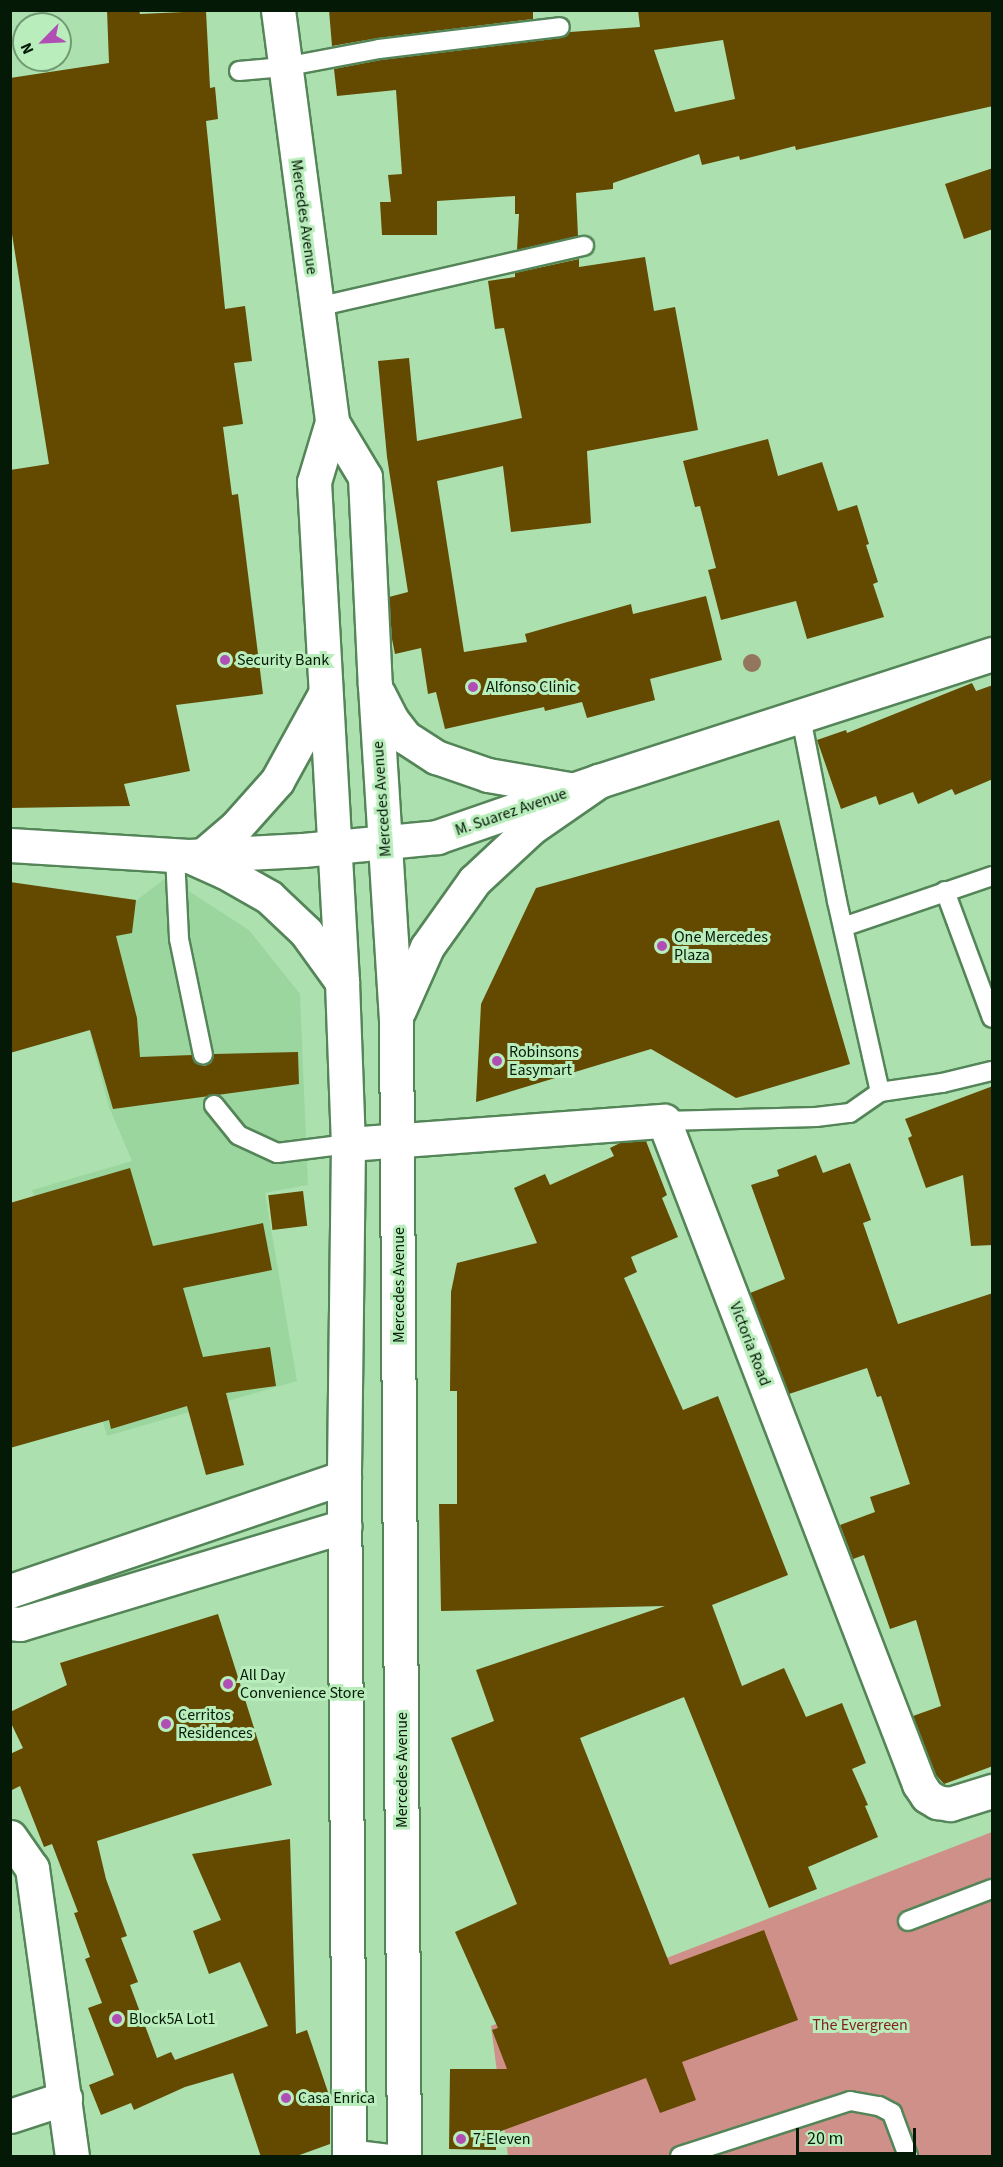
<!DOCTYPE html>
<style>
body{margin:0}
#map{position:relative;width:1003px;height:2167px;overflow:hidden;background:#ace1af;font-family:"Source Sans 3",sans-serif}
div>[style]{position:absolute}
.built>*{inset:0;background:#9cd69f}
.green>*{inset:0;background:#cf9089}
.building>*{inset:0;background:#634a00;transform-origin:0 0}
.roads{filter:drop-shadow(2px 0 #548558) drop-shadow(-2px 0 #548558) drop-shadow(0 2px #548558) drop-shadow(0 -2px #548558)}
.service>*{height:18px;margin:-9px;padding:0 9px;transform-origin:9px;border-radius:9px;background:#fff}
.minor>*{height:33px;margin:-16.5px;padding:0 16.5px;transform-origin:16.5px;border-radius:16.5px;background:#fff}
.tertiary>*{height:33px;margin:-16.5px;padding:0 16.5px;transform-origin:16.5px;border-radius:16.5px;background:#fff}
.secondary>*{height:33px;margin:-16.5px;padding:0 16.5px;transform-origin:16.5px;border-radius:16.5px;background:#fff}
.trees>*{width:18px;height:18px;margin:-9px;border-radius:50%;background:#94765f}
.dots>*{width:16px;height:16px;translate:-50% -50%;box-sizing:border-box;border:3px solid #b9eebc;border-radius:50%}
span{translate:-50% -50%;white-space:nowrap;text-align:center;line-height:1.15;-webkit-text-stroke:6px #b9eebc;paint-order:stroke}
.street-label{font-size:16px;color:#051907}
.poi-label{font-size:16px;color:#051907}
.left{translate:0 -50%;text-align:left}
.park-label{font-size:16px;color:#811f1e}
.frame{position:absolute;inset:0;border:12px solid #051907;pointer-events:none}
.north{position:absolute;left:12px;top:12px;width:60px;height:60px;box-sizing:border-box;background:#b9eebc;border:2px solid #719974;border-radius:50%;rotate:246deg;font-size:16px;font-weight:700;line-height:24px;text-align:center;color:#051907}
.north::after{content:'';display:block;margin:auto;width:21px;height:27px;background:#b14eb5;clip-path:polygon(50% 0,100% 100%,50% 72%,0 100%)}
.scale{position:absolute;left:796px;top:2128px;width:120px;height:27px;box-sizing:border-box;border:3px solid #051907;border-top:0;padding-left:8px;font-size:18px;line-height:21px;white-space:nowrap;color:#051907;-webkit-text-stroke:4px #b9eebc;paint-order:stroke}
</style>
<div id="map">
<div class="built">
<div style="clip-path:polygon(167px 877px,249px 930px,300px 994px,308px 1185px,265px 1193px,297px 1381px,107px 1436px,32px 1190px,132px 1161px,109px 1107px,69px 952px)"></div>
</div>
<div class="green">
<div style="clip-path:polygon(992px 1832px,992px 2156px,508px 2156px,491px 2026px)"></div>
</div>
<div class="building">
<div style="clip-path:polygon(107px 10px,139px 10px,140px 14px,206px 11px,210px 88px,215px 87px,218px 119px,206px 121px,225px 309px,245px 306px,252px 361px,234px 363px,243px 424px,223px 427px,232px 495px,238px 494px,263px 694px,176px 705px,190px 771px,124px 784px,130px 806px,10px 808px,10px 470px,49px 464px,10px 222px,10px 78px,109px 63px)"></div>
<div style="clip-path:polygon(329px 10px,533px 10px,533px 19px,378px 38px,332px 46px)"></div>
<div style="clip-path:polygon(evenodd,638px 10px,993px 10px,993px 106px,796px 150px,795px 146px,740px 160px,739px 156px,702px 165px,699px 154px,613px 183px,613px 189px,576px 193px,578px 236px,517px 250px,519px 214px,515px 214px,515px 196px,437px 201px,437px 235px,382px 235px,380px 202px,391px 202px,388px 175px,402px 174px,396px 90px,337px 96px,334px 69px,381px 60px,561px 38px,570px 32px,640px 27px,638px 10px,723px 40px,735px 99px,675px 112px,654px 50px,723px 40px)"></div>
<div style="clip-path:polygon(993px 168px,993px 229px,964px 239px,945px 184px)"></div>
<div style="clip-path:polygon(645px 257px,654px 311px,675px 307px,698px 430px,587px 451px,591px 523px,511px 532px,503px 466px,437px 481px,464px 652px,527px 642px,525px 634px,631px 604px,633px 614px,706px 596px,722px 660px,650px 679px,655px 700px,587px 718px,582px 702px,545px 711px,544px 707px,445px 729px,436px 692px,428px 694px,421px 648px,395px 654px,392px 639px,389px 597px,408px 592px,387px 457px,378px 361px,409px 358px,417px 441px,522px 418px,504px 328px,495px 329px,488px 281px,515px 277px,515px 273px,579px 259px,579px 267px)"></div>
<div style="clip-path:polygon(768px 439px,778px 476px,822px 462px,838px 511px,857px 505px,869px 544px,866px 545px,878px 582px,873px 584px,884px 617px,807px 639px,796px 601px,721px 620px,708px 570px,716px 568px,700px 506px,695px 507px,683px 461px)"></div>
<div style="clip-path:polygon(972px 683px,976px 691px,993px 685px,993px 779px,955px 795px,952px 789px,918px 804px,913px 792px,879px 805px,876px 796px,841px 809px,817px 740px,846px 730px,847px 733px)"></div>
<div style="clip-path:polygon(779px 820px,850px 1064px,736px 1098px,651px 1049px,476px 1102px,481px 1004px,536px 888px)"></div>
<div style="clip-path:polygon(10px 882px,136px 900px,132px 933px,116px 936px,137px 1018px,140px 1057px,192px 1055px,195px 1063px,205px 1066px,211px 1063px,214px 1054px,298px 1052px,299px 1084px,113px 1109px,90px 1030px,10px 1053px)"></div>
<div style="clip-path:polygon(993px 1086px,993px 1245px,971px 1246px,963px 1175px,926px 1188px,908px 1138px,912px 1136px,905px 1119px)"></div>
<div style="clip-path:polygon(646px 1141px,667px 1195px,662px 1198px,678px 1237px,631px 1257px,637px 1272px,624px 1278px,683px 1410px,718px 1396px,788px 1575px,712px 1605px,742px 1686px,784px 1668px,806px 1717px,842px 1703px,866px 1763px,852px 1769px,868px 1805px,865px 1806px,878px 1837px,808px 1867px,817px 1889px,769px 1908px,684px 1697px,580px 1738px,670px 1965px,764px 1930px,798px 2020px,682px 2062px,696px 2100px,660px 2113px,646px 2078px,496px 2133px,496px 2150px,449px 2149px,450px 2069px,507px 2069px,492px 2030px,498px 2028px,455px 1932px,517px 1904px,451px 1738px,494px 1721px,476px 1670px,665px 1606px,441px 1611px,439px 1504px,457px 1504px,457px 1391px,450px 1391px,451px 1292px,457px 1263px,537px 1243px,514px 1188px,545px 1174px,550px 1185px,614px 1156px,610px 1148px,620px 1143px)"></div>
<div style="clip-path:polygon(816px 1155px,823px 1173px,850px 1163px,871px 1220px,863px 1223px,898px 1324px,993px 1293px,993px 1766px,944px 1784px,936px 1775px,913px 1716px,941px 1706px,916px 1620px,890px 1629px,864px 1555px,853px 1559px,840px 1525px,875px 1512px,870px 1497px,910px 1484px,881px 1396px,877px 1397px,867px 1368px,789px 1394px,750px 1293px,785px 1279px,751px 1185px,779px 1176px,777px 1170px)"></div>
<div style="clip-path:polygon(130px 1168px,153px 1246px,263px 1223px,272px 1270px,183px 1288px,203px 1357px,270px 1347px,276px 1386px,226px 1393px,244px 1465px,206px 1475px,187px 1406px,111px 1429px,109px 1420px,10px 1448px,10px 1203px)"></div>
<div style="left:303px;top:1191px;width:35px;height:35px;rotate:83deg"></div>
<div style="clip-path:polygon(218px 1614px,272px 1785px,97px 1841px,106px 1879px,127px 1936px,121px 1938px,138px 1982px,130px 1985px,157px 2058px,171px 2052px,175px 2060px,268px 2026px,240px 1962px,209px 1974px,193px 1931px,221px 1920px,192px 1854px,290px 1839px,296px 2034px,307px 2030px,330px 2098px,330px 2144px,294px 2157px,261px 2157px,233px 2073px,185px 2087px,134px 2110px,131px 2103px,101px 2115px,89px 2085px,114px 2075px,88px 2008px,102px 2003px,85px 1959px,90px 1957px,74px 1913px,78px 1912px,52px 1844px,44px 1847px,20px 1786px,10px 1791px,10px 1754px,23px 1748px,10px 1721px,10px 1712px,67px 1685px,60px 1663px)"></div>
</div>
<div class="roads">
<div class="service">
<div style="left:239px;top:71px;width:45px;rotate:-5.1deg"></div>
<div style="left:284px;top:67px;width:97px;rotate:-10.7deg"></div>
<div style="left:379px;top:49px;width:182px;rotate:-6.9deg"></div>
<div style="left:317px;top:307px;width:274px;rotate:-12.9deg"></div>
<div style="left:175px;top:856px;width:83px;rotate:87.2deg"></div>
<div style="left:179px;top:939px;width:118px;rotate:78.3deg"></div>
<div style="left:945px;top:891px;width:135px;rotate:69.7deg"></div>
<div style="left:843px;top:927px;width:157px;rotate:-18.9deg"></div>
<div style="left:880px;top:1092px;width:63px;rotate:-8.3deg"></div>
<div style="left:942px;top:1083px;width:51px;rotate:-13.5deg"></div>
<div style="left:214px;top:1105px;width:38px;rotate:51deg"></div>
<div style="left:238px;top:1135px;width:43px;rotate:24.8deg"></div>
<div style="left:277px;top:1153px;width:72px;rotate:-7.2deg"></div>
<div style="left:664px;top:1121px;width:152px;rotate:-1.5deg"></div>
<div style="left:816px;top:1117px;width:34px;rotate:-7deg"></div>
<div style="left:850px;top:1113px;width:37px;rotate:-35deg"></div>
<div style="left:880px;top:1092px;width:196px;rotate:-102.7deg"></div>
<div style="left:837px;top:901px;width:187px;rotate:-101.1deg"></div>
<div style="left:908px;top:1921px;width:90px;rotate:-20.9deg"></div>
<div style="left:349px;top:2149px;width:57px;rotate:7deg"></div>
<div style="left:680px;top:2156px;width:179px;rotate:-17.9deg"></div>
<div style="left:850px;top:2101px;width:29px;rotate:10deg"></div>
<div style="left:879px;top:2106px;width:15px;rotate:28deg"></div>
<div style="left:892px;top:2113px;width:46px;rotate:69.6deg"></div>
</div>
<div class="minor">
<div style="left:348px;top:1144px;width:317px;rotate:-4.2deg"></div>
<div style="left:664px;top:1121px;width:710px;rotate:68.96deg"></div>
<div style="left:919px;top:1784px;width:14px;rotate:56deg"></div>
<div style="left:927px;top:1796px;width:12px;rotate:31deg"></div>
<div style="left:937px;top:1802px;width:13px;rotate:9deg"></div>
<div style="left:950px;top:1804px;width:44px;rotate:-17.2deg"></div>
<div style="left:10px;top:1591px;width:353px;rotate:-18.8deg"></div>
<div style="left:10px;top:1623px;width:10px;rotate:6deg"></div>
<div style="left:20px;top:1624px;width:339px;rotate:-16.8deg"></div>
<div style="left:10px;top:1837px;width:38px;rotate:55deg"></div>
<div style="left:32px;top:1868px;width:291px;rotate:82.1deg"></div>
<div style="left:10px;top:2116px;width:58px;rotate:-18.1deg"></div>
</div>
<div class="tertiary">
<div style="left:10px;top:845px;width:179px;rotate:3.5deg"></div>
<div style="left:189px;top:856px;width:114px;rotate:-3deg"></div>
<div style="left:303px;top:850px;width:135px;rotate:-5.5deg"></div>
<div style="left:437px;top:837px;width:171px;rotate:-19.1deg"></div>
<div style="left:599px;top:781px;width:413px;rotate:-17.9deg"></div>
</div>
<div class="secondary">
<div style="left:278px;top:10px;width:416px;rotate:82.5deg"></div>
<div style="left:332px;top:422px;width:64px;rotate:59deg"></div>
<div style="left:365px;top:477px;width:209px;rotate:87.3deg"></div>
<div style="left:375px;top:686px;width:333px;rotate:86.4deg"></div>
<div style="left:396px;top:1018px;width:1138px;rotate:89.6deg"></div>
<div style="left:332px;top:422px;width:63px;rotate:106.7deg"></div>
<div style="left:314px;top:482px;width:501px;rotate:86.79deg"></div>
<div style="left:342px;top:982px;width:162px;rotate:87.9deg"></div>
<div style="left:348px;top:1144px;width:333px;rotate:90.7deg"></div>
<div style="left:344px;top:1477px;width:679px;rotate:89.58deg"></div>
<div style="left:378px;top:693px;width:29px;rotate:63deg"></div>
<div style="left:391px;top:719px;width:23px;rotate:52deg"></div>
<div style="left:405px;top:737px;width:37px;rotate:33deg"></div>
<div style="left:436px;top:757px;width:55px;rotate:19.1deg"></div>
<div style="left:488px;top:775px;width:88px;rotate:9.8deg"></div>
<div style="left:189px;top:856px;width:39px;rotate:24deg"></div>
<div style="left:225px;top:872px;width:51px;rotate:29.6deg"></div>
<div style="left:269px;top:897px;width:51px;rotate:43.4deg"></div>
<div style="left:306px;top:932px;width:62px;rotate:54.2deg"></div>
<div style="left:202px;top:856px;width:45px;rotate:-40.5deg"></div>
<div style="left:236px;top:827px;width:62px;rotate:-48.3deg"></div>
<div style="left:277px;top:781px;width:97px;rotate:-61.1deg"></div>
<div style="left:399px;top:1010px;width:69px;rotate:-66deg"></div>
<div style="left:427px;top:947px;width:81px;rotate:-54.5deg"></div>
<div style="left:474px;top:881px;width:78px;rotate:-42.9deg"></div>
<div style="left:531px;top:828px;width:83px;rotate:-34.7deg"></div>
</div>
</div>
<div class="trees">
<div style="left:752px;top:663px"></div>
</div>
<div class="dots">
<div style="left:225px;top:660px;background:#b14eb5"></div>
<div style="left:473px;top:687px;background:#b14eb5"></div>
<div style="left:662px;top:946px;background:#b14eb5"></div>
<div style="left:497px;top:1061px;background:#b14eb5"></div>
<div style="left:228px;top:1684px;background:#b14eb5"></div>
<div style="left:166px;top:1724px;background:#b14eb5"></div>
<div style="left:117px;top:2019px;background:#b14eb5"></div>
<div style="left:286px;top:2098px;background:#b14eb5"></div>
<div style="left:461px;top:2139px;background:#b14eb5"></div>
</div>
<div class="street-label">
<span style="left:304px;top:217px;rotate:82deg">Mercedes Avenue</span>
<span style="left:382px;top:799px;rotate:-94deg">Mercedes Avenue</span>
<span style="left:511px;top:812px;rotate:-19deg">M. Suarez Avenue</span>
<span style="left:399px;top:1285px;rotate:-90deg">Mercedes Avenue</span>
<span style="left:750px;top:1344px;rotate:69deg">Victoria Road</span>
<span style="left:402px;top:1770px;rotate:-90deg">Mercedes Avenue</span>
</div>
<div class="poi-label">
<span class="left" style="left:237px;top:660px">Security Bank</span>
<span class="left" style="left:486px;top:687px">Alfonso Clinic</span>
<span class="left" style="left:674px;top:946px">One Mercedes<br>Plaza</span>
<span class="left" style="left:509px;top:1061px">Robinsons<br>Easymart</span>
<span class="left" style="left:240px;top:1684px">All Day<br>Convenience Store</span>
<span class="left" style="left:178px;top:1724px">Cerritos<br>Residences</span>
<span class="left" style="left:129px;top:2019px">Block5A Lot1</span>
<span class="left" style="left:298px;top:2098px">Casa Enrica</span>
<span class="left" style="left:473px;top:2139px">7-Eleven</span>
</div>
<div class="park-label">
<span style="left:860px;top:2025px">The Evergreen</span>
</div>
<div class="frame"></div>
<div class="north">N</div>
<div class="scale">20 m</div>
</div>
